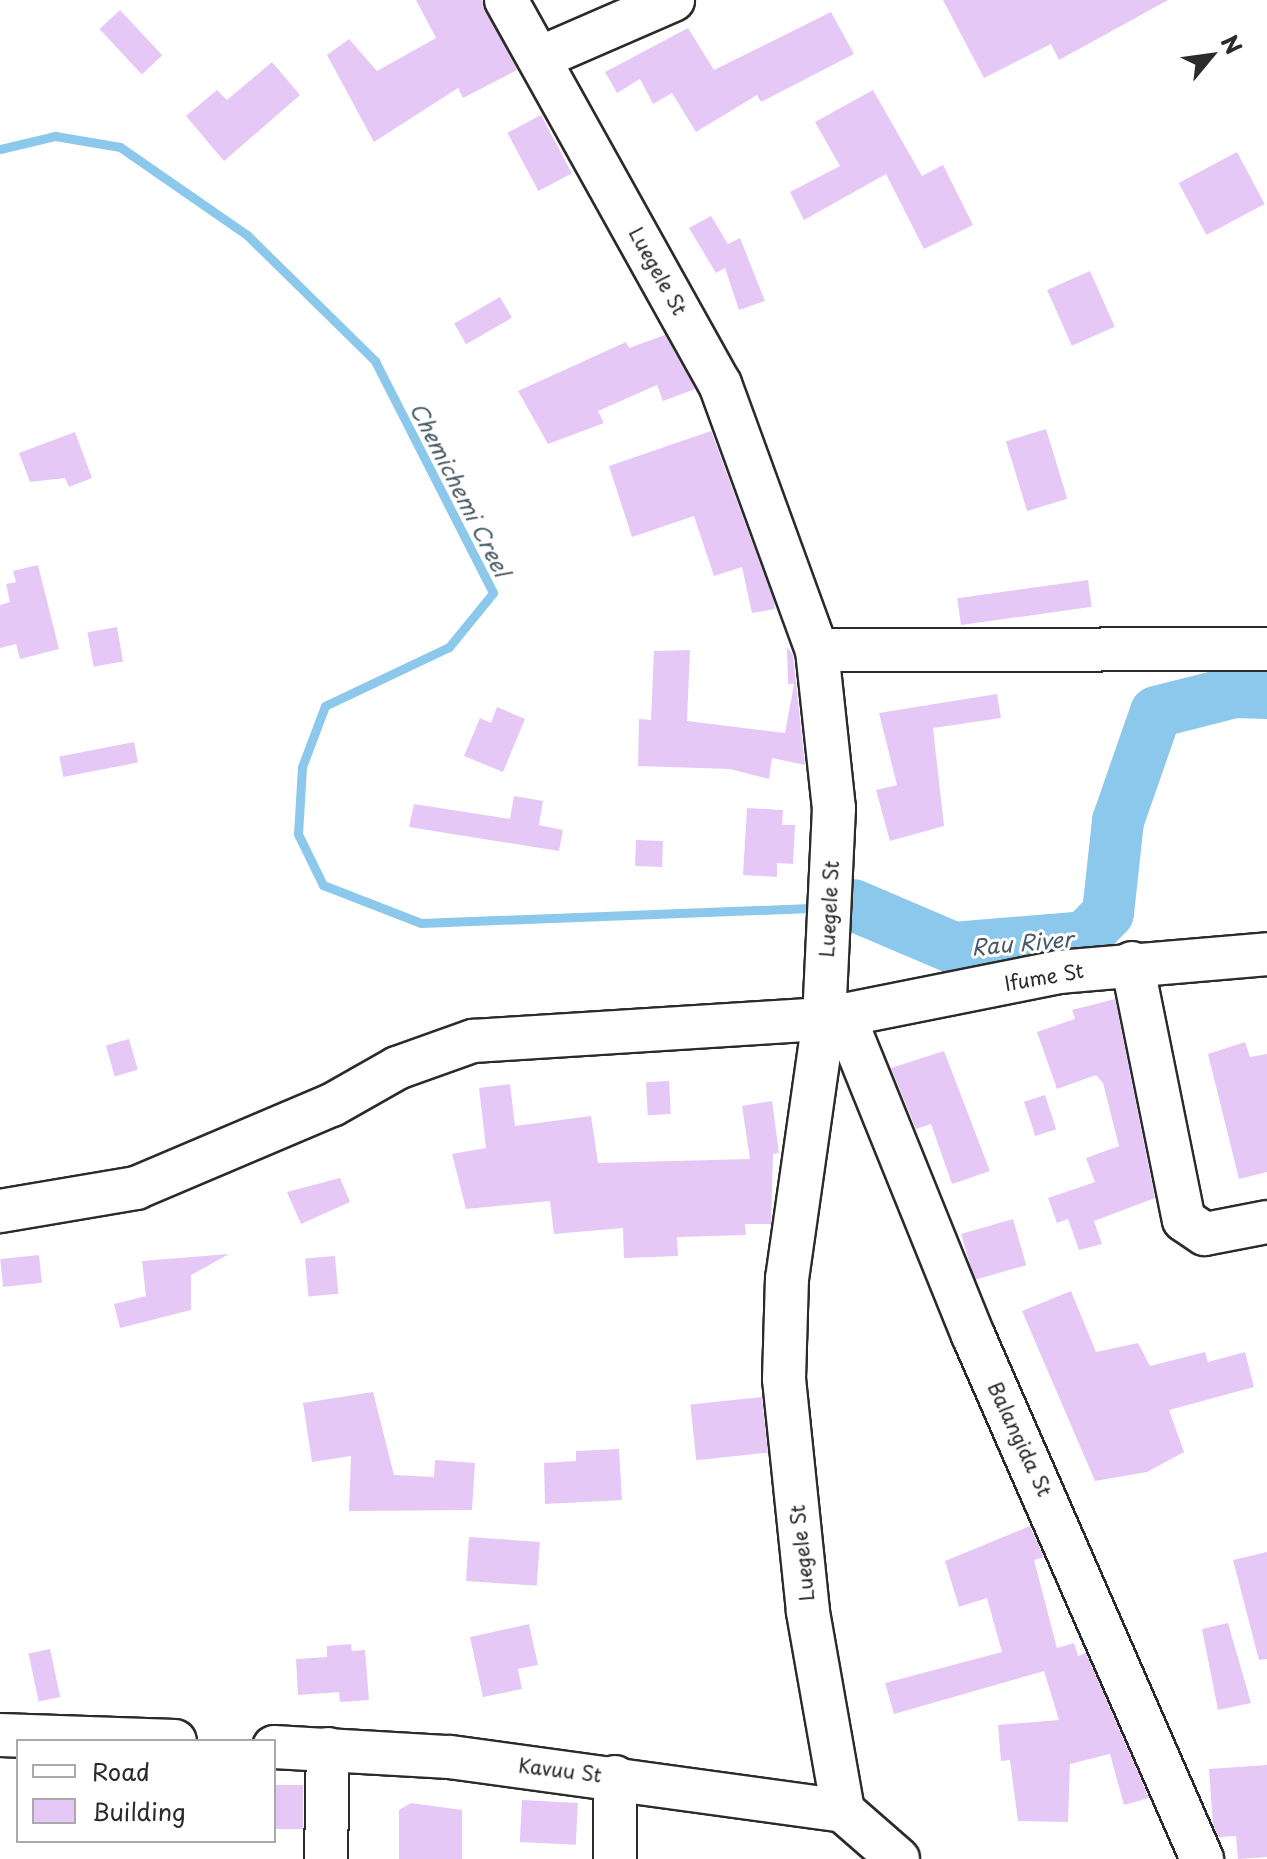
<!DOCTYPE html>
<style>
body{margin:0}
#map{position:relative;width:1267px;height:1859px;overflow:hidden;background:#fff;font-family:"Playpen Sans",sans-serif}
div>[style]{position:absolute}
.stream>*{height:9px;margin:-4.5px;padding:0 4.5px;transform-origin:4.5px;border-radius:4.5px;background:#8cc8ec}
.river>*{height:52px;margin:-26px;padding:0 26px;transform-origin:26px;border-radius:26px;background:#8cc8ec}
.building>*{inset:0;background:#e6c8f6;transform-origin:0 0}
.roads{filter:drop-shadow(2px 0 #2b2b2b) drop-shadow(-2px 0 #2b2b2b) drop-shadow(0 2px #2b2b2b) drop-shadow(0 -2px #2b2b2b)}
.minor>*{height:42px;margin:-21px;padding:0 21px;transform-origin:21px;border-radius:21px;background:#fff}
span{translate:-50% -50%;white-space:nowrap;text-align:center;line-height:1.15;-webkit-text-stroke:6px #fff;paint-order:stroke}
.street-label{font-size:20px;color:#2b2b2b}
.water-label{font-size:22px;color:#485a65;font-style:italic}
.legend{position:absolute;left:16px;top:1739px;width:260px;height:104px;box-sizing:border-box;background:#fff;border:2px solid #aaa;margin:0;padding:10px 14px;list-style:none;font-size:24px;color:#2b2b2b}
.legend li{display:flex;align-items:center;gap:16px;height:40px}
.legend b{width:40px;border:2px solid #aaa}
.north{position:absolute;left:1171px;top:16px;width:80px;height:80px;-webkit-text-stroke:6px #fff;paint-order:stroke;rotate:61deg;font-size:22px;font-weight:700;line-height:32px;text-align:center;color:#2b2b2b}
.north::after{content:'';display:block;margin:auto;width:28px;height:36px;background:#2b2b2b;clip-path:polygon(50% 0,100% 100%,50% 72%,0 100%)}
</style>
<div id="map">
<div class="stream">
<div style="left:0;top:149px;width:57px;rotate:-13.3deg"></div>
<div style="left:55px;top:136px;width:66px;rotate:9.6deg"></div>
<div style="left:120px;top:147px;width:155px;rotate:34.7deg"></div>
<div style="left:247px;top:235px;width:180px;rotate:44.5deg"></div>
<div style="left:375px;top:361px;width:260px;rotate:63deg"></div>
<div style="left:493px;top:593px;width:70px;rotate:129.2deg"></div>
<div style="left:449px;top:647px;width:137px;rotate:154.6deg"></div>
<div style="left:325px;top:706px;width:65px;rotate:110.7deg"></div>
<div style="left:302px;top:767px;width:67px;rotate:93.4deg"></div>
<div style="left:298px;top:834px;width:57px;rotate:63.9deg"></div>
<div style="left:323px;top:885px;width:105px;rotate:21.2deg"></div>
<div style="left:421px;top:923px;width:384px;rotate:-2.2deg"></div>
</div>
<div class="river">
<div style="left:853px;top:905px;width:110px;rotate:23.1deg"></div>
<div style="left:954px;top:948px;width:131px;rotate:-4.8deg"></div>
<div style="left:1085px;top:937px;width:33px;rotate:-46deg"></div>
<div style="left:1108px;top:913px;width:93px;rotate:-83.8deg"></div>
<div style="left:1118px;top:821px;width:115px;rotate:-70.8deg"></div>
<div style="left:1156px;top:712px;width:81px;rotate:-14.2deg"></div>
<div style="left:1235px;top:692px;width:32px;rotate:2deg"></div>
</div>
<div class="building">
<div style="clip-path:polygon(416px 0,482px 0,517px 70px,463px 98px,458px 88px,374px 142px,327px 55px,349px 39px,377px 71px,436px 38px)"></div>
<div style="clip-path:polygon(943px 0,1168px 0,1059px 60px,1051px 44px,984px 78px)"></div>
<div style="left:120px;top:10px;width:62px;height:28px;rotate:47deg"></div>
<div style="clip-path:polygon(831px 12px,854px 54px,761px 102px,757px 95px,696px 132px,672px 93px,653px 104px,640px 79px,617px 93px,605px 72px,688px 28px,714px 70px)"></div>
<div style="clip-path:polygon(272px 62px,300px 95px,224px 161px,186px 116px,217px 90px,227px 100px)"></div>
<div style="clip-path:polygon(873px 90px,922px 176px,943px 165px,973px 225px,924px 249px,886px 174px,804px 220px,790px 192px,840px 166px,815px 122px)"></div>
<div style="left:541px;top:115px;width:66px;height:38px;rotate:62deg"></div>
<div style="left:1237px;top:152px;width:59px;height:66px;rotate:62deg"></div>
<div style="clip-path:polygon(711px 216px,728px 244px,740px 238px,765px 301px,739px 310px,725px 268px,716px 273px,689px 228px)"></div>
<div style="left:1090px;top:271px;width:61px;height:47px;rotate:66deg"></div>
<div style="left:500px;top:297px;width:24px;height:53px;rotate:60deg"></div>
<div style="clip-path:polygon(665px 335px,695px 389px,663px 401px,657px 385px,598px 411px,604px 423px,548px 444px,518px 391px,626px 342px,629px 348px)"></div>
<div style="left:1046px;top:429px;width:73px;height:42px;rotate:73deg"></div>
<div style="clip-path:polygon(711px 431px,774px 601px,775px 609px,752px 613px,742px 567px,714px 576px,694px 516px,632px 537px,609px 466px)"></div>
<div style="clip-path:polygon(75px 432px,92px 478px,69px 487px,65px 478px,30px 482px,19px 453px)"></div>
<div style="clip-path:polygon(38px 565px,59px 649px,20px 659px,16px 644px,0 648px,0 605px,10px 602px,6px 584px,16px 582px,13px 571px)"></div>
<div style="left:1088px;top:580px;width:27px;height:132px;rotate:82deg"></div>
<div style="left:117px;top:627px;width:35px;height:30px;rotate:80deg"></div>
<div style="clip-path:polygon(787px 647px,793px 655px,805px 765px,772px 758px,769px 779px,730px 769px,638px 766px,639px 719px,651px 720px,654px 651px,690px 650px,687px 721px,785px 733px,794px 684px,788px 684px)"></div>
<div style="clip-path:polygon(997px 694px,1001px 718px,933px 728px,944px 826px,890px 841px,876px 790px,897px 785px,879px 713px)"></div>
<div style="clip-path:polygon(497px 707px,525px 719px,503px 772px,464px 756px,480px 718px,491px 723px)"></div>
<div style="left:134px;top:742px;width:21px;height:76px;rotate:79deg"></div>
<div style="clip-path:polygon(514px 796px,543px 801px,539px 825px,563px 830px,559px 851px,409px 827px,414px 804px,510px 819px)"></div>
<div style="clip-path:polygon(747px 808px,783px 810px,782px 825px,795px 825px,793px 864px,777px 863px,777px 877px,743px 875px)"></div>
<div style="left:636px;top:840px;width:27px;height:26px;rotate:2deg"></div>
<div style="clip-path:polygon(1115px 999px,1155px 1198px,1094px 1221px,1102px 1244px,1079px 1250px,1068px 1219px,1057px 1223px,1048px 1198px,1095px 1182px,1086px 1158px,1119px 1146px,1103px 1083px,1096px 1075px,1057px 1089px,1037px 1032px,1075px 1019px,1072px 1010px)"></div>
<div style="left:129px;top:1039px;width:32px;height:24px;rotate:74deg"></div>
<div style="clip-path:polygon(1245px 1042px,1250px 1057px,1267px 1054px,1267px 1172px,1239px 1179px,1208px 1054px)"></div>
<div style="clip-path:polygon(944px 1051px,990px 1171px,952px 1184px,931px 1124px,916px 1129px,891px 1068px)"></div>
<div style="left:669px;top:1081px;width:33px;height:23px;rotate:87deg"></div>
<div style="clip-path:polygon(510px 1084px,515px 1126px,591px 1116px,598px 1163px,750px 1159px,742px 1106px,772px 1101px,779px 1153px,773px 1154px,771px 1224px,745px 1224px,746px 1235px,677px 1237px,678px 1256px,624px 1258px,623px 1228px,554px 1234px,550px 1201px,466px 1209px,452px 1154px,486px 1148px,479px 1088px)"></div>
<div style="left:1045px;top:1095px;width:36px;height:22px;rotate:72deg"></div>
<div style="clip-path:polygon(340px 1178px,350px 1202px,301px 1224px,287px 1192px)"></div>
<div style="left:1013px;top:1219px;width:48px;height:54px;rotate:74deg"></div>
<div style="clip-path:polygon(229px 1254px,191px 1275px,191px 1310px,120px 1328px,114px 1304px,146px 1296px,142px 1261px)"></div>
<div style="left:39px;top:1255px;width:28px;height:39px;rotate:84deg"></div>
<div style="left:335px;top:1256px;width:38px;height:30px;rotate:85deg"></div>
<div style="clip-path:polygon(1071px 1291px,1096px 1352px,1138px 1343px,1150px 1366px,1205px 1352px,1208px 1362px,1245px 1352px,1254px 1387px,1169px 1410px,1184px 1452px,1147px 1472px,1095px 1481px,1022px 1311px)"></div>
<div style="clip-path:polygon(373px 1392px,394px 1475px,434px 1477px,435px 1460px,475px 1463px,472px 1510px,349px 1511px,351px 1456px,312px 1462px,303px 1403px)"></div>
<div style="left:762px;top:1397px;width:56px;height:72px;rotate:84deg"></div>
<div style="clip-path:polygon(619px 1449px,622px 1500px,545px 1504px,544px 1463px,576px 1461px,576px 1451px)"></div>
<div style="clip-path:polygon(1030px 1526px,1044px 1557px,1034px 1560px,1057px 1648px,1074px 1643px,1078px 1656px,1086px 1653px,1149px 1798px,1124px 1805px,1110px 1754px,1070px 1764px,1068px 1822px,1018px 1821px,1010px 1760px,1001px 1761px,998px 1725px,1059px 1720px,1044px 1671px,894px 1714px,885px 1683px,1002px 1652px,987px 1598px,959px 1607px,945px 1561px)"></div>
<div style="left:469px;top:1537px;width:71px;height:44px;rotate:4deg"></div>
<div style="clip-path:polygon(1267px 1552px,1267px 1659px,1259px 1660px,1233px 1560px)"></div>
<div style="clip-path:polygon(1228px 1623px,1251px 1703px,1218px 1710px,1202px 1629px)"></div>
<div style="clip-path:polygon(529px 1624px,538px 1665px,518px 1669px,522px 1689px,483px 1697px,470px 1637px)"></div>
<div style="clip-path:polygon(351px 1644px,352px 1651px,365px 1650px,369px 1700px,340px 1702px,339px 1692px,298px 1695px,296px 1659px,327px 1657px,327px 1646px)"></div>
<div style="left:50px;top:1649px;width:49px;height:22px;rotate:78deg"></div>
<div style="clip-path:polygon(1267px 1765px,1267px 1857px,1238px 1859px,1236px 1836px,1219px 1837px,1213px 1825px,1209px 1769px)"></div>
<div style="left:274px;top:1785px;width:29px;height:44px"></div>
<div style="left:522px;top:1800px;width:56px;height:42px;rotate:3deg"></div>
<div style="clip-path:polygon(411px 1803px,462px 1810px,462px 1859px,399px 1859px,399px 1810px)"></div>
</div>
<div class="roads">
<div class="minor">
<div style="left:506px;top:0;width:440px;rotate:60.9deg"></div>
<div style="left:720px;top:384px;width:283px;rotate:70deg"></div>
<div style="left:817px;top:650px;width:159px;rotate:83.9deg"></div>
<div style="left:834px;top:808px;width:211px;rotate:92.7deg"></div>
<div style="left:824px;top:1019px;width:262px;rotate:98.1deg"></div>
<div style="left:787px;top:1278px;width:101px;rotate:91.7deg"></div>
<div style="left:784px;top:1379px;width:234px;rotate:84.1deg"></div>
<div style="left:808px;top:1612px;width:202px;rotate:80deg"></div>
<div style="left:843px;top:1811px;width:73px;rotate:41.1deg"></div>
<div style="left:542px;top:57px;width:143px;rotate:-23.5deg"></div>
<div style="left:817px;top:650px;width:450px;rotate:-0.1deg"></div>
<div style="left:1132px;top:963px;width:262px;rotate:78.6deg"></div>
<div style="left:1184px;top:1220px;width:25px;rotate:34deg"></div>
<div style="left:1205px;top:1234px;width:63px;rotate:-11deg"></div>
<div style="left:844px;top:1016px;width:344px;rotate:68deg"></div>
<div style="left:973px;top:1335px;width:572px;rotate:66.39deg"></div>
<div style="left:0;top:1211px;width:138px;rotate:-9.6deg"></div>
<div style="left:136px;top:1188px;width:213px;rotate:-23deg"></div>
<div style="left:332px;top:1105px;width:75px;rotate:-29.6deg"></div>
<div style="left:397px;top:1068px;width:81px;rotate:-19.6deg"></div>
<div style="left:473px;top:1041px;width:352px;rotate:-3.6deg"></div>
<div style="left:824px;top:1019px;width:240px;rotate:-11.3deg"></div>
<div style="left:1059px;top:972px;width:209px;rotate:-4.9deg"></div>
<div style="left:0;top:1735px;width:175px;rotate:2deg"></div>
<div style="left:274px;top:1747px;width:176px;rotate:3.3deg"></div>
<div style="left:450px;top:1757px;width:397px;rotate:7.8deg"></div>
<div style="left:326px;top:1859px;width:110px;rotate:-89deg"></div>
<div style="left:615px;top:1859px;width:82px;rotate:-90deg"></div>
</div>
</div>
<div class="street-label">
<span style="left:658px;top:271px;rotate:61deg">Luegele St</span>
<span style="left:829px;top:909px;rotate:-87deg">Luegele St</span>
<span style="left:1044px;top:977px;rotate:-10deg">Ifume St</span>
<span style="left:1020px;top:1439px;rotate:65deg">Balangida St</span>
<span style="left:802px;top:1553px;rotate:-96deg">Luegele St</span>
<span style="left:560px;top:1770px;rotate:7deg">Kavuu St</span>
</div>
<div class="water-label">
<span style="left:461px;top:489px;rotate:63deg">Chemichemi Creel</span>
<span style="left:1022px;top:942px;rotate:-5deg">Rau River</span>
</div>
<ul class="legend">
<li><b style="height:10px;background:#fff"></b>Road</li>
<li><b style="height:22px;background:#e6c8f6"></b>Building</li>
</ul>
<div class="north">N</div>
</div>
